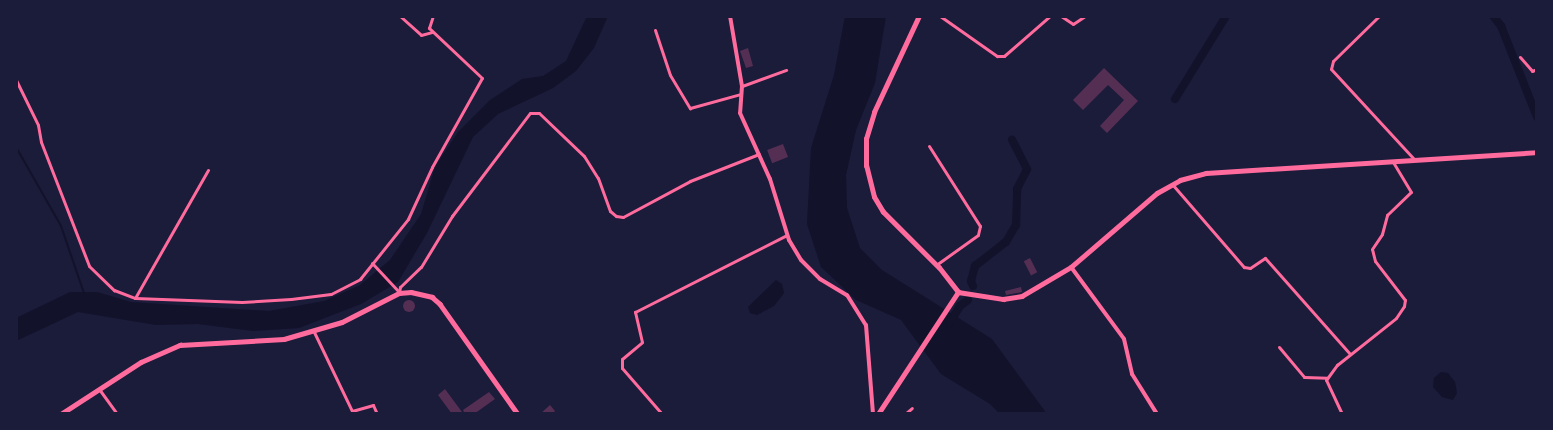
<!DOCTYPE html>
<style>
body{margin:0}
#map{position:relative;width:1553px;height:430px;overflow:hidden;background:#1b1b3a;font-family:"Source Sans 3",sans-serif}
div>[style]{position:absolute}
.water>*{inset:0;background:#12122b}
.stream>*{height:2px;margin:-1px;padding:0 1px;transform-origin:1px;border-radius:1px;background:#12122b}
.canal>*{height:8px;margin:-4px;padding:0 4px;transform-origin:4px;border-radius:4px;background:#12122b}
.building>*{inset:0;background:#542f53;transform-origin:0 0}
.round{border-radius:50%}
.minor>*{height:3px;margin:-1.5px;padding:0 1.5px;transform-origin:1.5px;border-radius:1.5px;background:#ff6b9d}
.tertiary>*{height:4px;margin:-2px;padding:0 2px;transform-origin:2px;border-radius:2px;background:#ff6b9d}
.secondary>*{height:4.5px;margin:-2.25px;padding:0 2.25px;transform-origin:2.25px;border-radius:2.25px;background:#ff6b9d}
.primary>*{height:4.5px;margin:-2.25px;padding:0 2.25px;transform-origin:2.25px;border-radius:2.25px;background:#ff6b9d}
span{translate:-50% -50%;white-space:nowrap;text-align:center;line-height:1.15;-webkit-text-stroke:4px #1b1b3a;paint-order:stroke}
.frame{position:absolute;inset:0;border:18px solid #1b1b3a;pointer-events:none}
</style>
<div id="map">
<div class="water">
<div style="clip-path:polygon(587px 16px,608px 16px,594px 48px,576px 71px,553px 88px,498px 114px,473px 137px,427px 233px,398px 282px,361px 304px,299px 328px,253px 331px,198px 324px,156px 325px,78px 312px,16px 341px,16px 318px,70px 292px,97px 292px,131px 302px,269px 311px,324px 301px,360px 285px,390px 260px,421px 214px,435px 167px,458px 132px,490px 100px,522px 79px,543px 76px,566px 61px)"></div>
<div style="clip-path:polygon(845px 16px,886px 16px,875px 83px,856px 130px,846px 175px,847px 208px,860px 248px,882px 270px,992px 339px,1047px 414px,1000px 414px,990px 404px,941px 374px,901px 320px,856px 300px,821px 267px,807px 224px,811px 148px,834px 75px)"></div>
<div style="clip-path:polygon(776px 280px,782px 284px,784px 293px,774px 306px,757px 315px,750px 313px,748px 307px)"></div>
<div style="clip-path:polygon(1441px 372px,1448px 373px,1455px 382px,1457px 393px,1453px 400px,1442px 397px,1433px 387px,1434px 378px)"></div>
</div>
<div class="stream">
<div style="left:16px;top:147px;width:91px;rotate:60.3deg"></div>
<div style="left:61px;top:226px;width:71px;rotate:71.1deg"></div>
</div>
<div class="canal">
<div style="left:1493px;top:16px;width:13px;rotate:51deg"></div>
<div style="left:1501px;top:26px;width:98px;rotate:68.4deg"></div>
<div style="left:1175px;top:99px;width:97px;rotate:-58.4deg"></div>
<div style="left:973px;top:286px;width:5px;rotate:-112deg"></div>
<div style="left:971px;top:281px;width:16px;rotate:-75deg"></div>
<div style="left:975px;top:266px;width:39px;rotate:-38deg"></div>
<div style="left:1006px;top:242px;width:20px;rotate:-60deg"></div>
<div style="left:1016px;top:225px;width:36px;rotate:-88deg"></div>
<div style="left:1017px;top:189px;width:22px;rotate:-63deg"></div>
<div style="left:1027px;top:169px;width:33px;rotate:-117deg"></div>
<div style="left:950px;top:323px;width:20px;rotate:-60deg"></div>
<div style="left:960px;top:306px;width:10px;rotate:-37deg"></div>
</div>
<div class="building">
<div style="clip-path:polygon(748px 48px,753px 66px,746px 68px,740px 51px)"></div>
<div style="clip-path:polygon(1104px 68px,1138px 101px,1107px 133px,1100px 126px,1124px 100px,1108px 85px,1083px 110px,1073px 100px)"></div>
<div style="left:783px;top:144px;width:14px;height:17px;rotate:69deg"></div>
<div style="left:1030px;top:258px;width:16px;height:7px;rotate:63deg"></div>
<div style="clip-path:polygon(1021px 287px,1022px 292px,1006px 295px,1005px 291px)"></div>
<div class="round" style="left:403px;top:300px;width:12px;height:12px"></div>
<div style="clip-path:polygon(445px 389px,462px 412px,459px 414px,452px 414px,438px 395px)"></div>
<div style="clip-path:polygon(489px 392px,495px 399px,474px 414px,465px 414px,463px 410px)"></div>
<div style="clip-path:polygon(550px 405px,555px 411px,552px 414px,540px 414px)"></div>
</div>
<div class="minor">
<div style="left:400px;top:16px;width:28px;rotate:42deg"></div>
<div style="left:421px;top:35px;width:11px;rotate:-15deg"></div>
<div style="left:940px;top:16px;width:70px;rotate:35.1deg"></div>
<div style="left:997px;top:56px;width:7px"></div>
<div style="left:1004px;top:56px;width:61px;rotate:-41deg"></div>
<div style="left:1061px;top:16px;width:14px;rotate:34deg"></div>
<div style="left:1073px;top:24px;width:14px;rotate:-34deg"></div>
<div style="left:1379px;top:16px;width:64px;rotate:135.6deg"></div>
<div style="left:1333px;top:61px;width:8px;rotate:104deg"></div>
<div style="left:1331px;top:69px;width:122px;rotate:47.3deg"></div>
<div style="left:655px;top:30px;width:47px;rotate:71.6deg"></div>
<div style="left:670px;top:75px;width:39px;rotate:59deg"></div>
<div style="left:690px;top:108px;width:53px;rotate:-15.4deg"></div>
<div style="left:1520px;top:57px;width:18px;rotate:49deg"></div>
<div style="left:1532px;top:71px;width:5px;rotate:-22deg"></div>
<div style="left:16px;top:80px;width:50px;rotate:63.9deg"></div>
<div style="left:38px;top:125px;width:17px;rotate:80deg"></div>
<div style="left:41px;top:142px;width:133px;rotate:68.8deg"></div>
<div style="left:89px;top:266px;width:35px;rotate:44deg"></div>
<div style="left:114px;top:290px;width:22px;rotate:21deg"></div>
<div style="left:742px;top:86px;width:47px;rotate:-20deg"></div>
<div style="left:929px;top:146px;width:95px;rotate:57.5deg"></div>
<div style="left:980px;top:226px;width:9px;rotate:103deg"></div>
<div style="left:978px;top:235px;width:52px;rotate:144.5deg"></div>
<div style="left:208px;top:170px;width:147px;rotate:119.7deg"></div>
<div style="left:135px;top:298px;width:107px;rotate:2.1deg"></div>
<div style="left:242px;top:302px;width:49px;rotate:-3.5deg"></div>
<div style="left:291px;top:299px;width:40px;rotate:-7.1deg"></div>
<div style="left:331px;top:294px;width:33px;rotate:-27deg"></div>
<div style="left:360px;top:279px;width:77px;rotate:-51.3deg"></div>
<div style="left:408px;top:219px;width:57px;rotate:-65.2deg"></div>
<div style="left:432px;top:167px;width:102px;rotate:-60.7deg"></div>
<div style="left:482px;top:78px;width:73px;rotate:-136.7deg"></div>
<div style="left:429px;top:28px;width:13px;rotate:-72deg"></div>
<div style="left:1172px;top:184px;width:110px;rotate:49.1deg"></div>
<div style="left:1244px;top:267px;width:6px;rotate:9deg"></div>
<div style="left:1250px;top:268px;width:18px;rotate:-34deg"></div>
<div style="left:1265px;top:258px;width:128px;rotate:48.5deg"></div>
<div style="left:372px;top:263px;width:40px;rotate:47deg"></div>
<div style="left:399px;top:293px;width:6px;rotate:-81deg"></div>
<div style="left:400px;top:287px;width:29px;rotate:-44deg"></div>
<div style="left:421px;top:267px;width:60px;rotate:-58.7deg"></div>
<div style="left:452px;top:216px;width:129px;rotate:-52.9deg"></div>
<div style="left:530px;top:113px;width:9px"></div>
<div style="left:539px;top:113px;width:62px;rotate:43.7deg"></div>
<div style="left:584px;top:156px;width:26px;rotate:58deg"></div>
<div style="left:598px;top:178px;width:35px;rotate:70deg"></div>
<div style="left:610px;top:211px;width:8px;rotate:40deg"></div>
<div style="left:616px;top:216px;width:7px;rotate:8deg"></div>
<div style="left:623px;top:217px;width:76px;rotate:-28.2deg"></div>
<div style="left:690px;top:181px;width:74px;rotate:-21.4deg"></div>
<div style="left:314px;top:332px;width:88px;rotate:64.3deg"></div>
<div style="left:352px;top:411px;width:22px;rotate:-16deg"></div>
<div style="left:373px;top:405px;width:10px;rotate:66deg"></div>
<div style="left:1279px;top:347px;width:39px;rotate:50deg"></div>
<div style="left:1304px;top:377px;width:23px;rotate:2deg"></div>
<div style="left:99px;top:389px;width:31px;rotate:54deg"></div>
<div style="left:662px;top:414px;width:61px;rotate:-131deg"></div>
<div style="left:622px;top:368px;width:9px;rotate:-90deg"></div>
<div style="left:622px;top:359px;width:26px;rotate:-40deg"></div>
<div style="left:642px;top:342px;width:31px;rotate:-103deg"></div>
<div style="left:635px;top:312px;width:170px;rotate:-26.9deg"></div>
<div style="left:905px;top:414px;width:9px;rotate:-41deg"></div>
<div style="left:1342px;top:414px;width:38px;rotate:-115deg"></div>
<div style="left:1326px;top:380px;width:19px;rotate:-54deg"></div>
<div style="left:1337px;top:365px;width:75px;rotate:-38.5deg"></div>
<div style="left:1396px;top:318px;width:14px;rotate:-56deg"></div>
<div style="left:1404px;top:306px;width:6px;rotate:-81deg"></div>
<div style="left:1405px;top:300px;width:49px;rotate:-127.6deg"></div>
<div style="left:1375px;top:261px;width:12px;rotate:-104deg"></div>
<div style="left:1372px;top:249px;width:18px;rotate:-56deg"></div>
<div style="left:1382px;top:234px;width:20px;rotate:-75deg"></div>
<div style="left:1387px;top:215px;width:33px;rotate:-44deg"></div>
<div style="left:1411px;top:192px;width:35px;rotate:-121deg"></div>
</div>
<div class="tertiary">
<div style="left:730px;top:16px;width:71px;rotate:80.3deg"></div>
<div style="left:742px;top:86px;width:27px;rotate:94deg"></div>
<div style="left:740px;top:113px;width:72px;rotate:65.6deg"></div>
<div style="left:770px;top:179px;width:64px;rotate:72.7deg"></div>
<div style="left:789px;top:240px;width:23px;rotate:59deg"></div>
<div style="left:801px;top:260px;width:27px;rotate:45deg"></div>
<div style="left:820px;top:279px;width:31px;rotate:31deg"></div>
<div style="left:847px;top:295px;width:36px;rotate:58deg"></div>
<div style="left:866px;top:325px;width:89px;rotate:85.5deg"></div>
<div style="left:1071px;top:267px;width:89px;rotate:53.6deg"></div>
<div style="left:1124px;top:339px;width:36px;rotate:77deg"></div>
<div style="left:1132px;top:374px;width:47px;rotate:58deg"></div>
</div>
<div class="secondary">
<div style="left:958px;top:292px;width:46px;rotate:8.8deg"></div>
<div style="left:1003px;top:299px;width:19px;rotate:-9deg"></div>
<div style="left:1022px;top:296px;width:57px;rotate:-30.6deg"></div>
<div style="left:1071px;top:267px;width:113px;rotate:-40.7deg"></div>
<div style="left:1157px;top:193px;width:26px;rotate:-29deg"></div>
<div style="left:1180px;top:180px;width:27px;rotate:-15deg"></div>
<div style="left:1206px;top:173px;width:332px;rotate:-3.6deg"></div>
</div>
<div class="primary">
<div style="left:61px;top:414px;width:95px;rotate:-33deg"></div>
<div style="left:141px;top:362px;width:43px;rotate:-23.6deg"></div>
<div style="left:180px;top:345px;width:104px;rotate:-3.3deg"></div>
<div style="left:284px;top:339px;width:60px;rotate:-16.3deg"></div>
<div style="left:342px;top:322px;width:64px;rotate:-27deg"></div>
<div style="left:399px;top:293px;width:12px;rotate:-5deg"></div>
<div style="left:411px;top:292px;width:22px;rotate:13deg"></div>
<div style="left:432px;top:297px;width:11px;rotate:41deg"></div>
<div style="left:440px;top:304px;width:135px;rotate:54.7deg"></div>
<div style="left:878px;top:414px;width:146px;rotate:-56.7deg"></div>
<div style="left:958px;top:292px;width:31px;rotate:-128deg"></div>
<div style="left:939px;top:268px;width:79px;rotate:-135deg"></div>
<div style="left:883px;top:212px;width:17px;rotate:-121deg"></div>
<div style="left:874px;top:197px;width:32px;rotate:-104deg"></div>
<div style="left:866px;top:166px;width:27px;rotate:-90deg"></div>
<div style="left:866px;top:139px;width:28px;rotate:-73deg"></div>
<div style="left:874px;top:112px;width:106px;rotate:-64.9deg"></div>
</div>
<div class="frame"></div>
</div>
